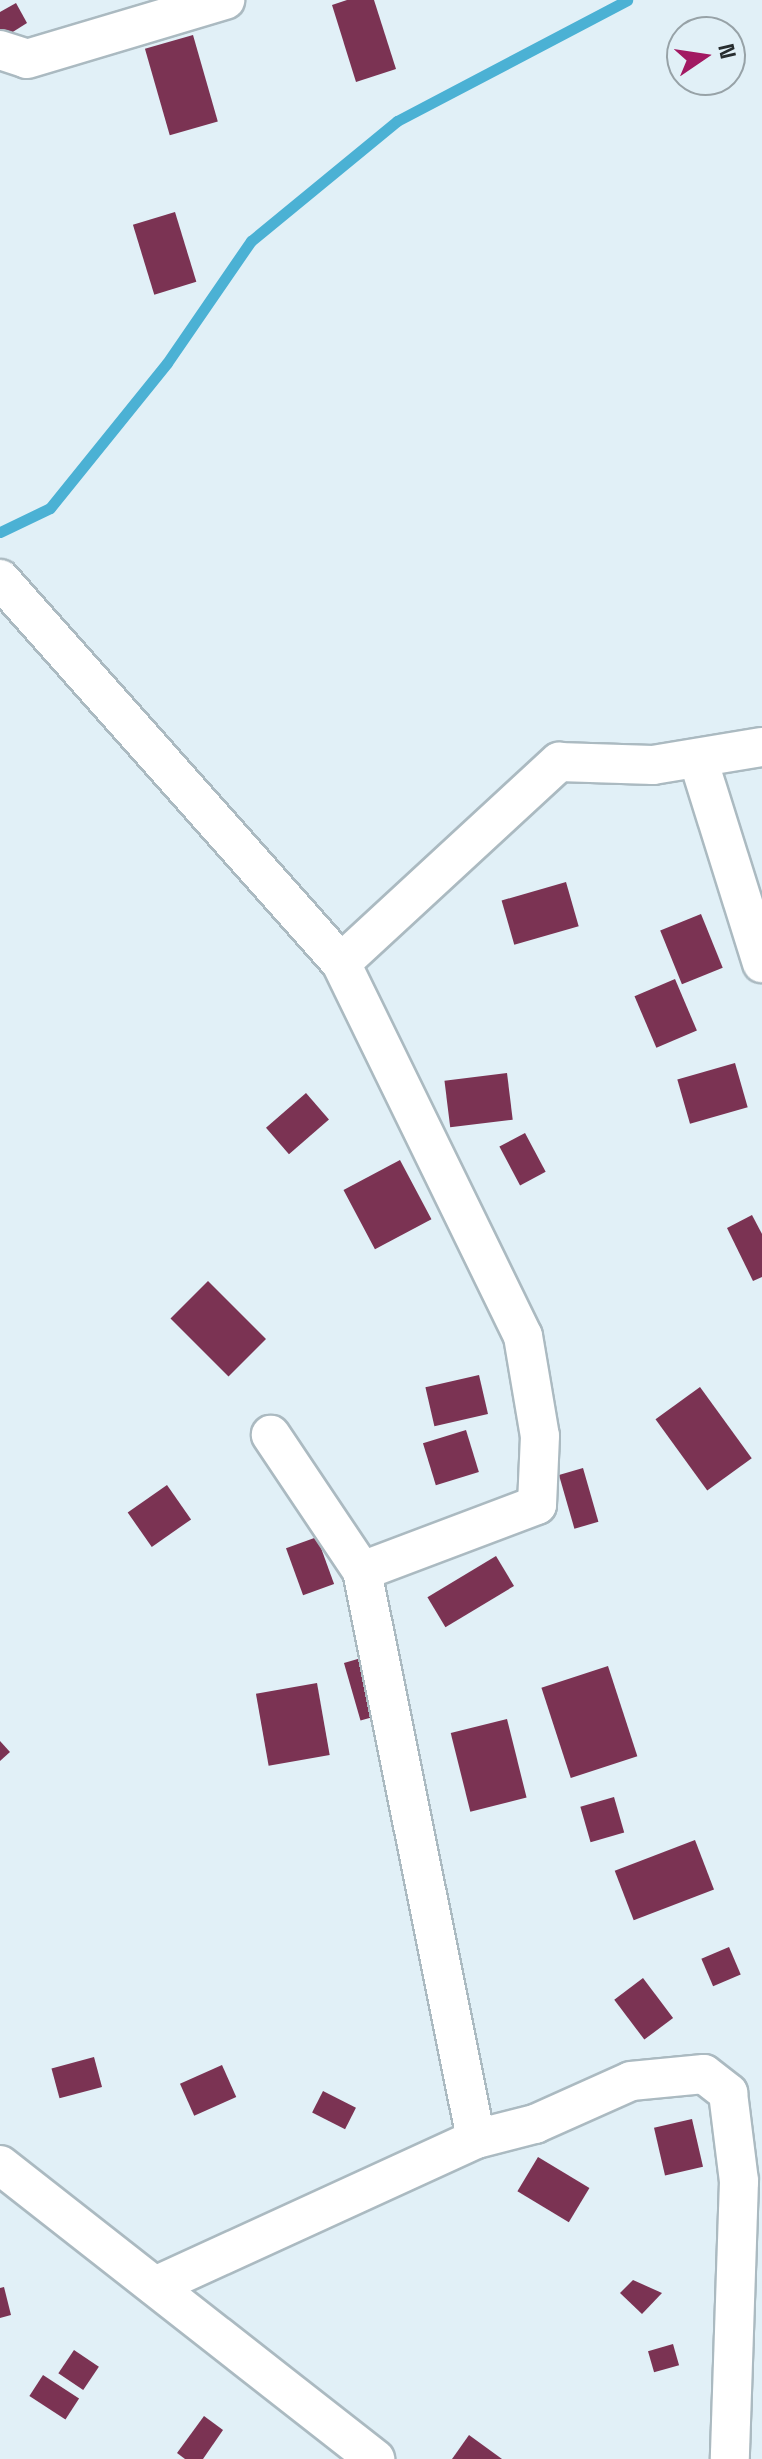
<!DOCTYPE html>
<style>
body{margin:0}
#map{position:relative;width:762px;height:2459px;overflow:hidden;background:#e1f0f7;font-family:"Space Grotesk",sans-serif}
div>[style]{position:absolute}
.stream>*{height:11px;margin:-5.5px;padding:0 5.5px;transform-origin:5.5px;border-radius:5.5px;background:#4bb1d4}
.building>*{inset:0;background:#7b3353;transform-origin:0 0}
.roads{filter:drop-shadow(2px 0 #abbac1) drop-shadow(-2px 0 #abbac1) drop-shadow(0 2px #abbac1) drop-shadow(0 -2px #abbac1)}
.minor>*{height:38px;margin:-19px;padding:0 19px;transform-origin:19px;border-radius:19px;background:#fff}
span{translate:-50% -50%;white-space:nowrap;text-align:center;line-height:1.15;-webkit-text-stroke:8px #e1f0f7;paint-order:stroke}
.north{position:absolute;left:666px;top:16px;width:80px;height:80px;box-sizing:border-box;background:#e1f0f7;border:2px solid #97a2a7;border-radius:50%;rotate:77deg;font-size:22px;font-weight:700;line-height:32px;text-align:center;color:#272d2f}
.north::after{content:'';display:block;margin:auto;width:28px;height:36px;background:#a21962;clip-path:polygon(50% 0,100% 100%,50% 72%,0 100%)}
</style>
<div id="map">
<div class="stream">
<div style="left:0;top:532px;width:55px;rotate:-25.6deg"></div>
<div style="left:50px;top:508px;width:186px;rotate:-51.1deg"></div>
<div style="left:167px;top:363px;width:148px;rotate:-55.5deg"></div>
<div style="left:251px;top:241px;width:189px;rotate:-39.4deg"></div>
<div style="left:397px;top:121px;width:260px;rotate:-27.7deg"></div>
</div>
<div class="building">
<div style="clip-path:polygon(347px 0,374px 0,396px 69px,356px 82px,332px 5px)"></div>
<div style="clip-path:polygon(16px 3px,27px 23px,0 40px,0 12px)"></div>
<div style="left:193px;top:35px;width:90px;height:50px;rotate:74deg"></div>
<div style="left:175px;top:212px;width:73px;height:44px;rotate:73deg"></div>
<div style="left:566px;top:882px;width:46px;height:67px;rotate:74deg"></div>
<div style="left:701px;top:914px;width:58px;height:44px;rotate:68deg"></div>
<div style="left:675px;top:979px;width:56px;height:44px;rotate:67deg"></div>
<div style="left:735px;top:1063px;width:46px;height:60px;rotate:74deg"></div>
<div style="left:507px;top:1073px;width:47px;height:63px;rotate:83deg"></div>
<div style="left:306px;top:1093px;width:35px;height:53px;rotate:49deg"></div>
<div style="left:525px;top:1133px;width:44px;height:29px;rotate:62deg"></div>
<div style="left:400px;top:1160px;width:67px;height:64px;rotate:62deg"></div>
<div style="clip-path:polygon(752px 1215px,762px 1234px,762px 1277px,753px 1281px,727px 1228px)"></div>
<div style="left:208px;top:1281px;width:82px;height:53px;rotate:45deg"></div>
<div style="left:479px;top:1375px;width:40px;height:55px;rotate:77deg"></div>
<div style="left:700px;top:1387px;width:88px;height:55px;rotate:54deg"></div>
<div style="left:466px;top:1430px;width:44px;height:45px;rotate:73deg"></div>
<div style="left:583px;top:1468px;width:56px;height:25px;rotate:74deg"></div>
<div style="left:167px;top:1485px;width:42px;height:48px;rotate:55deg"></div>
<div style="left:317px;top:1537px;width:50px;height:33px;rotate:70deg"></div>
<div style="left:496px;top:1556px;width:35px;height:80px;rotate:59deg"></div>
<div style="left:368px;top:1656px;width:60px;height:25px;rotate:74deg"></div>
<div style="left:608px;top:1666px;width:95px;height:70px;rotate:72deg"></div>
<div style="left:317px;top:1683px;width:73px;height:62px;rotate:80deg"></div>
<div style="left:507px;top:1719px;width:81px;height:58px;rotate:76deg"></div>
<div style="clip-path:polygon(0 1741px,10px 1752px,0 1761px)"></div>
<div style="left:614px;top:1797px;width:37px;height:35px;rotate:74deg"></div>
<div style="left:695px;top:1840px;width:53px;height:86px;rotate:69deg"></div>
<div style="left:729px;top:1947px;width:30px;height:30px;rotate:67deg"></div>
<div style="left:643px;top:1978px;width:50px;height:36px;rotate:53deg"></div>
<div style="left:94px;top:2057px;width:31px;height:44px;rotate:75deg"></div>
<div style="left:222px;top:2065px;width:35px;height:46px;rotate:66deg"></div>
<div style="left:323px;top:2091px;width:37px;height:24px;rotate:27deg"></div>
<div style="left:692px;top:2119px;width:49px;height:39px;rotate:77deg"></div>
<div style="left:538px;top:2157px;width:60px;height:40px;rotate:31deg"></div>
<div style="clip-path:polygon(633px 2280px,662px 2293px,642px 2314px,620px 2293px)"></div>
<div style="clip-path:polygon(4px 2287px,11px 2315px,0 2318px,0 2288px)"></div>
<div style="left:673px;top:2344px;width:22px;height:26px;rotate:74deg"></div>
<div style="left:74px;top:2350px;width:30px;height:28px;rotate:34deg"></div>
<div style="left:43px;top:2375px;width:43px;height:25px;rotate:33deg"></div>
<div style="clip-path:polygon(204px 2416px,223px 2430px,203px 2459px,185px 2459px,177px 2453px)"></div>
<div style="clip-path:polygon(469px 2435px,502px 2459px,452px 2459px)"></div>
</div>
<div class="roads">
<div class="minor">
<div style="left:0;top:50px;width:28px;rotate:18deg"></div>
<div style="left:27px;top:59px;width:207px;rotate:-16.6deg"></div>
<div style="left:0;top:579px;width:514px;rotate:48.39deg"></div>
<div style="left:341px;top:963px;width:415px;rotate:64deg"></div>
<div style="left:523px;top:1336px;width:101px;rotate:80.4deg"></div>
<div style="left:540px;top:1436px;width:69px;rotate:92.5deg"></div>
<div style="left:537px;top:1505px;width:187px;rotate:159.3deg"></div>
<div style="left:362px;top:1571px;width:164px;rotate:-123.8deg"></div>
<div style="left:698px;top:759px;width:214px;rotate:72.6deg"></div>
<div style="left:341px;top:963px;width:297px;rotate:-42.7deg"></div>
<div style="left:559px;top:762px;width:94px;rotate:1.8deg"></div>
<div style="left:653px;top:765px;width:110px;rotate:-9.4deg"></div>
<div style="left:362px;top:1571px;width:579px;rotate:78.65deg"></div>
<div style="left:476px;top:2139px;width:61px;rotate:-14.3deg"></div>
<div style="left:535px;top:2124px;width:105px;rotate:-24.1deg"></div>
<div style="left:631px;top:2081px;width:73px;rotate:-5.5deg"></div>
<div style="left:704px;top:2074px;width:31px;rotate:38deg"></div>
<div style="left:728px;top:2093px;width:89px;rotate:82.9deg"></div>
<div style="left:739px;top:2181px;width:278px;rotate:91.9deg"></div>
<div style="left:0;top:2165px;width:477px;rotate:38.1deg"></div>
<div style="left:155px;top:2286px;width:353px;rotate:-24.6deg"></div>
</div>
</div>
<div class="north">N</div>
</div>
